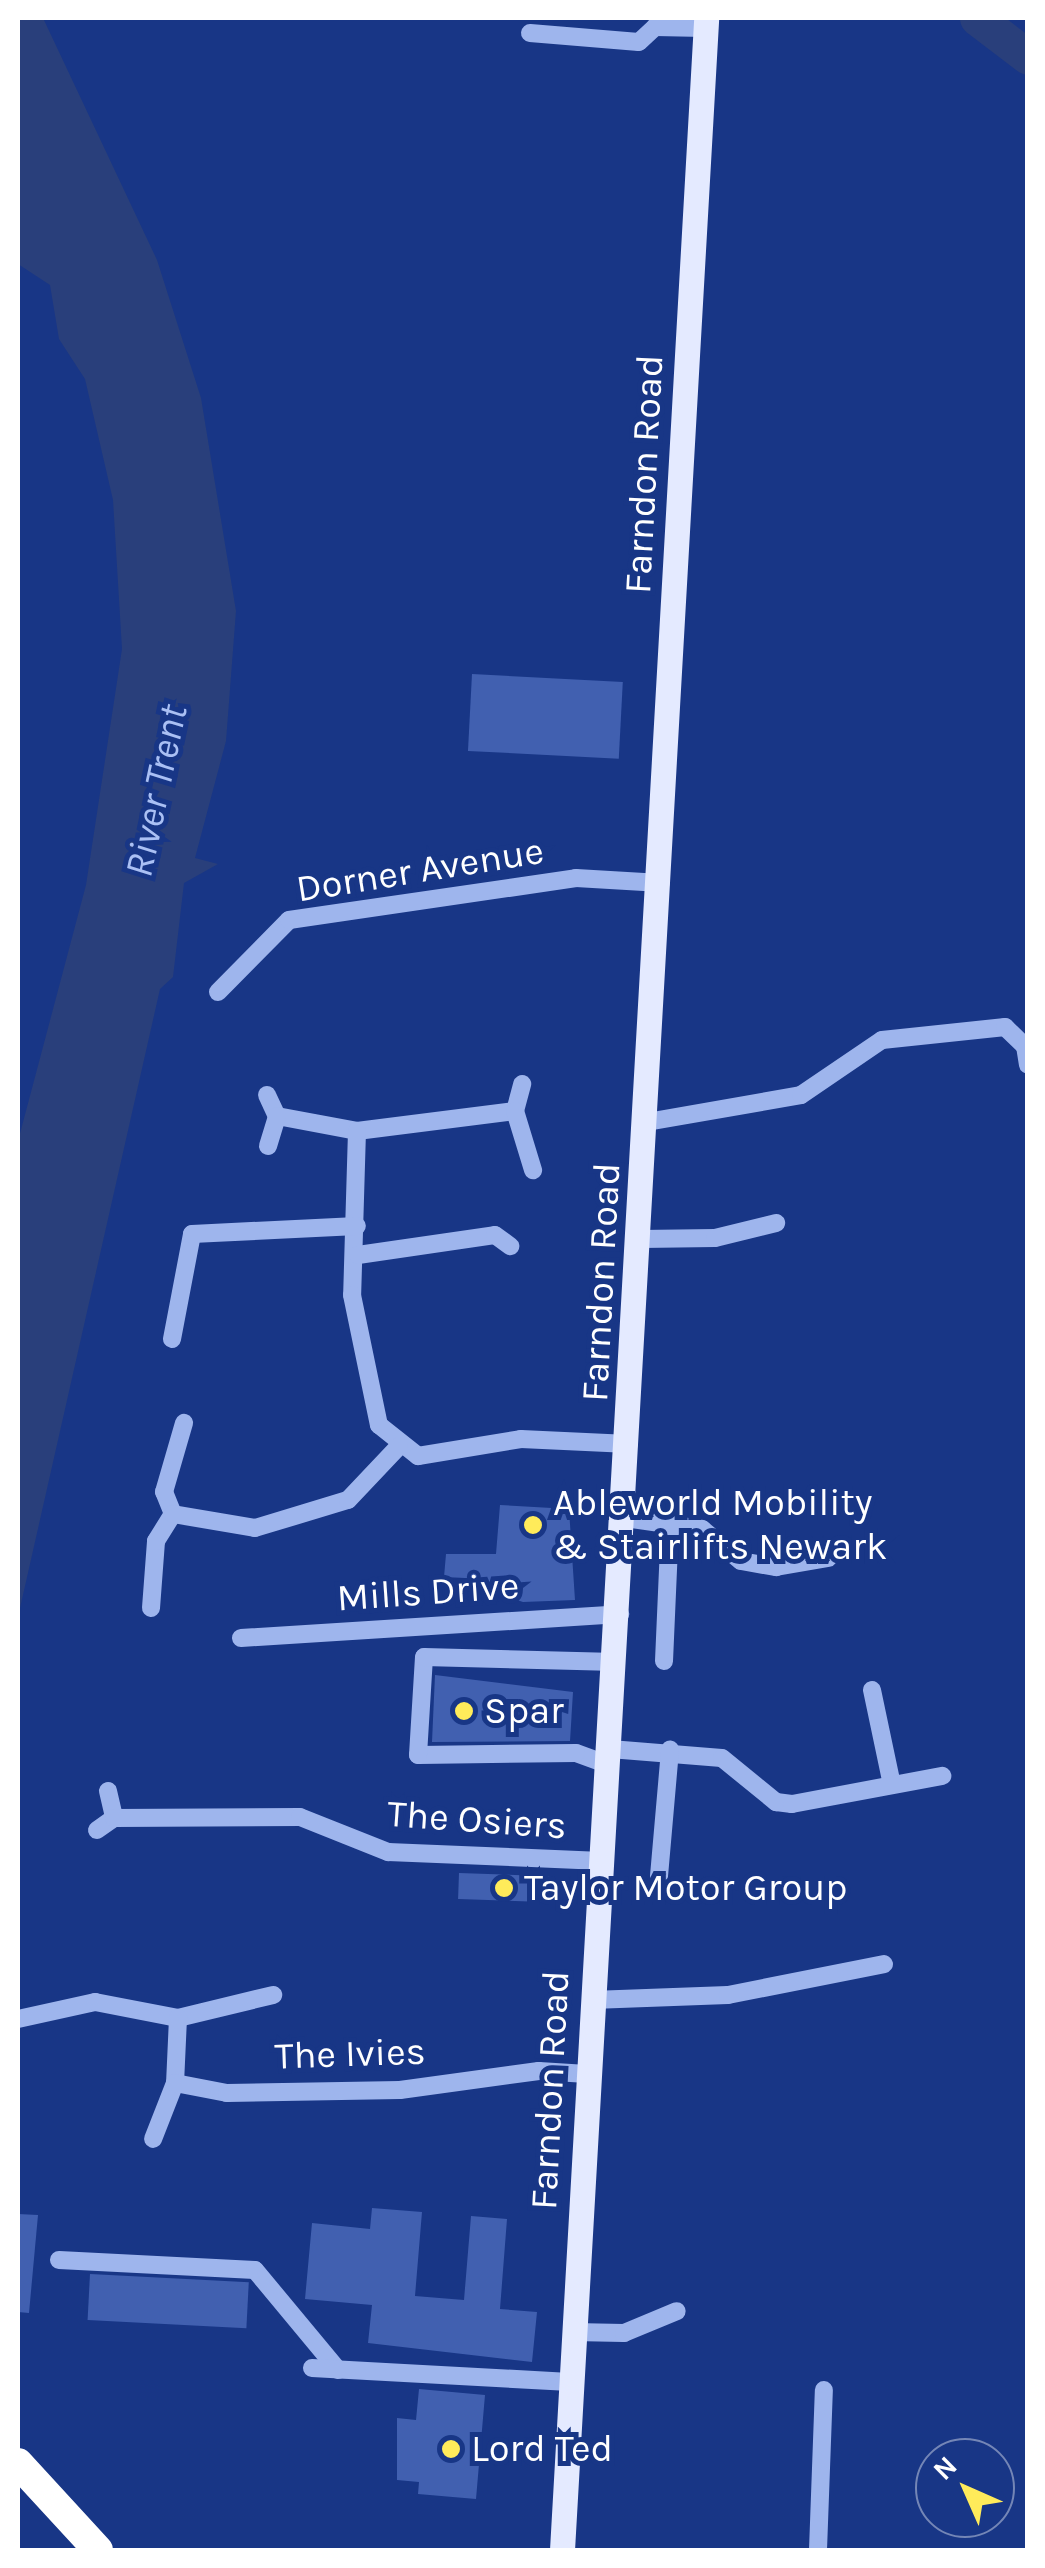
<!DOCTYPE html>
<style>
body{margin:0}
#map{position:relative;width:1045px;height:2568px;overflow:hidden;background:#183686;font-family:Karla,sans-serif}
div>[style]{position:absolute}
.water>*{inset:0;background:#293f7b}
.river>*{height:35px;margin:-17.5px;padding:0 17.5px;transform-origin:17.5px;border-radius:17.5px;background:#293f7b}
.building>*{inset:0;background:#4160b0;transform-origin:0 0}
.minor>*{height:18px;margin:-9px;padding:0 9px;transform-origin:9px;border-radius:9px;background:#9eb5ed}
.major>*{height:25px;margin:-12.5px;padding:0 12.5px;transform-origin:12.5px;border-radius:12.5px;background:#e4eaff}
.highway>*{height:30px;margin:-15px;padding:0 15px;transform-origin:15px;border-radius:15px;background:#fff}
.dots>*{width:28px;height:28px;translate:-50% -50%;box-sizing:border-box;border:5px solid #183686;border-radius:50%}
span{translate:-50% -50%;white-space:nowrap;text-align:center;line-height:1.15;-webkit-text-stroke:10px #183686;paint-order:stroke}
.street-label{font-size:38px;color:#fff}
.poi-label{font-size:38px;color:#fff}
.left{translate:0 -50%;text-align:left}
.water-label{font-size:40px;color:#aac0f4;font-style:italic}
.frame{position:absolute;inset:0;border:20px solid #fff;pointer-events:none}
.north{position:absolute;left:915px;top:2438px;width:100px;height:100px;box-sizing:border-box;background:#183686;border:2px solid #7486b6;border-radius:50%;rotate:315deg;font-size:28px;font-weight:700;line-height:40px;text-align:center;color:#fff}
.north::after{content:'';display:block;margin:auto;width:35px;height:45px;background:#ffeb5a;clip-path:polygon(50% 0,100% 100%,50% 72%,0 100%)}
</style>
<div id="map">
<div class="water">
<div style="clip-path:polygon(18px 18px,43px 18px,157px 260px,201px 398px,236px 611px,226px 741px,195px 858px,218px 864px,184px 883px,173px 977px,160px 989px,18px 1617px,18px 1141px,86px 885px,122px 649px,113px 500px,85px 379px,59px 339px,50px 285px,18px 264px)"></div>
</div>
<div class="river">
<div style="left:977px;top:18px;width:64px;rotate:37.4deg"></div>
</div>
<div class="building">
<div style="left:472px;top:674px;width:151px;height:77px;rotate:3deg"></div>
<div style="clip-path:polygon(500px 1505px,569px 1509px,575px 1600px,523px 1602px,484px 1589px,486px 1579px,444px 1577px,446px 1554px,496px 1554px)"></div>
<div style="clip-path:polygon(435px 1675px,573px 1692px,570px 1741px,432px 1742px)"></div>
<div style="left:459px;top:1873px;width:92px;height:26px;rotate:2deg"></div>
<div style="clip-path:polygon(372px 2208px,422px 2212px,415px 2296px,464px 2300px,471px 2216px,507px 2219px,500px 2309px,537px 2312px,532px 2362px,368px 2343px,372px 2305px,305px 2299px,312px 2223px,370px 2229px)"></div>
<div style="clip-path:polygon(18px 2214px,38px 2215px,29px 2313px,18px 2312px)"></div>
<div style="left:90px;top:2274px;width:159px;height:46px;rotate:3deg"></div>
<div style="clip-path:polygon(419px 2389px,485px 2395px,476px 2499px,418px 2494px,419px 2482px,397px 2480px,397px 2418px,416px 2420px)"></div>
</div>
<div class="minor">
<div style="left:530px;top:33px;width:109px;rotate:4.7deg"></div>
<div style="left:639px;top:42px;width:22px;rotate:-43deg"></div>
<div style="left:655px;top:27px;width:50px;rotate:1.1deg"></div>
<div style="left:218px;top:992px;width:101px;rotate:-45.4deg"></div>
<div style="left:289px;top:920px;width:290px;rotate:-8.3deg"></div>
<div style="left:576px;top:878px;width:85px;rotate:3.4deg"></div>
<div style="left:267px;top:1095px;width:23px;rotate:65deg"></div>
<div style="left:277px;top:1116px;width:81px;rotate:10.6deg"></div>
<div style="left:357px;top:1131px;width:159px;rotate:-7.2deg"></div>
<div style="left:515px;top:1111px;width:28px;rotate:-75deg"></div>
<div style="left:515px;top:1111px;width:62px;rotate:73deg"></div>
<div style="left:647px;top:1122px;width:156px;rotate:-9.9deg"></div>
<div style="left:801px;top:1095px;width:98px;rotate:-34.2deg"></div>
<div style="left:882px;top:1040px;width:124px;rotate:-6deg"></div>
<div style="left:1005px;top:1027px;width:28px;rotate:44deg"></div>
<div style="left:1025px;top:1046px;width:19px;rotate:81deg"></div>
<div style="left:357px;top:1131px;width:164px;rotate:91.7deg"></div>
<div style="left:352px;top:1295px;width:133px;rotate:78.3deg"></div>
<div style="left:379px;top:1425px;width:50px;rotate:38.5deg"></div>
<div style="left:418px;top:1456px;width:104px;rotate:-9.4deg"></div>
<div style="left:521px;top:1439px;width:108px;rotate:2.7deg"></div>
<div style="left:268px;top:1146px;width:31px;rotate:-73deg"></div>
<div style="left:641px;top:1239px;width:74px;rotate:-0.8deg"></div>
<div style="left:715px;top:1238px;width:63px;rotate:-13.8deg"></div>
<div style="left:358px;top:1255px;width:138px;rotate:-8.3deg"></div>
<div style="left:495px;top:1235px;width:19px;rotate:36deg"></div>
<div style="left:172px;top:1339px;width:107px;rotate:-79.2deg"></div>
<div style="left:192px;top:1234px;width:165px;rotate:-2.8deg"></div>
<div style="left:173px;top:1514px;width:24px;rotate:-112deg"></div>
<div style="left:164px;top:1492px;width:72px;rotate:-73.8deg"></div>
<div style="left:625px;top:1518px;width:78px;rotate:8.1deg"></div>
<div style="left:702px;top:1529px;width:50px;rotate:39.4deg"></div>
<div style="left:741px;top:1561px;width:36px;rotate:10deg"></div>
<div style="left:776px;top:1567px;width:53px;rotate:-9.8deg"></div>
<div style="left:151px;top:1608px;width:67px;rotate:-85.7deg"></div>
<div style="left:156px;top:1541px;width:32px;rotate:-58deg"></div>
<div style="left:173px;top:1514px;width:83px;rotate:9.7deg"></div>
<div style="left:255px;top:1528px;width:97px;rotate:-16.8deg"></div>
<div style="left:348px;top:1500px;width:74px;rotate:-46.6deg"></div>
<div style="left:241px;top:1638px;width:380px;rotate:-3.6deg"></div>
<div style="left:664px;top:1661px;width:140px;rotate:-87.5deg"></div>
<div style="left:872px;top:1690px;width:97px;rotate:78.1deg"></div>
<div style="left:610px;top:1749px;width:112px;rotate:4.6deg"></div>
<div style="left:722px;top:1758px;width:70px;rotate:39.2deg"></div>
<div style="left:776px;top:1802px;width:16px;rotate:7deg"></div>
<div style="left:792px;top:1804px;width:153px;rotate:-10.6deg"></div>
<div style="left:609px;top:1765px;width:35px;rotate:-160deg"></div>
<div style="left:576px;top:1753px;width:158px;rotate:179.3deg"></div>
<div style="left:418px;top:1755px;width:98px;rotate:-86.5deg"></div>
<div style="left:424px;top:1657px;width:192px;rotate:1.5deg"></div>
<div style="left:108px;top:1791px;width:28px;rotate:77deg"></div>
<div style="left:97px;top:1830px;width:21px;rotate:-35deg"></div>
<div style="left:114px;top:1818px;width:186px;rotate:-0.3deg"></div>
<div style="left:300px;top:1817px;width:95px;rotate:21.7deg"></div>
<div style="left:388px;top:1852px;width:214px;rotate:2.4deg"></div>
<div style="left:659px;top:1876px;width:127px;rotate:-85deg"></div>
<div style="left:592px;top:2000px;width:136px;rotate:-2.1deg"></div>
<div style="left:728px;top:1995px;width:159px;rotate:-11.2deg"></div>
<div style="left:178px;top:2018px;width:98px;rotate:-13.6deg"></div>
<div style="left:18px;top:2019px;width:79px;rotate:-12.4deg"></div>
<div style="left:95px;top:2002px;width:85px;rotate:10.9deg"></div>
<div style="left:178px;top:2018px;width:65px;rotate:92.6deg"></div>
<div style="left:175px;top:2083px;width:60px;rotate:111.4deg"></div>
<div style="left:175px;top:2083px;width:53px;rotate:10.9deg"></div>
<div style="left:227px;top:2093px;width:173px;rotate:-1deg"></div>
<div style="left:400px;top:2090px;width:140px;rotate:-7.8deg"></div>
<div style="left:539px;top:2071px;width:48px;rotate:3.6deg"></div>
<div style="left:59px;top:2260px;width:196px;rotate:2.9deg"></div>
<div style="left:255px;top:2270px;width:130px;rotate:50.3deg"></div>
<div style="left:573px;top:2332px;width:51px;rotate:1.1deg"></div>
<div style="left:624px;top:2333px;width:57px;rotate:-22.5deg"></div>
<div style="left:312px;top:2368px;width:258px;rotate:3.1deg"></div>
<div style="left:818px;top:2550px;width:160px;rotate:-87.9deg"></div>
</div>
<div class="major">
<div style="left:562px;top:2550px;width:2536px;rotate:-86.74deg"></div>
</div>
<div class="highway">
<div style="left:18px;top:2463px;width:118px;rotate:47.4deg"></div>
</div>
<div class="dots">
<div style="left:533px;top:1525px;background:#ffeb5a"></div>
<div style="left:464px;top:1711px;background:#ffeb5a"></div>
<div style="left:504px;top:1888px;background:#ffeb5a"></div>
<div style="left:451px;top:2449px;background:#ffeb5a"></div>
</div>
<div class="street-label">
<span style="left:644px;top:474px;rotate:-87deg">Farndon Road</span>
<span style="left:420px;top:870px;rotate:-9deg">Dorner Avenue</span>
<span style="left:601px;top:1282px;rotate:-87deg">Farndon Road</span>
<span style="left:428px;top:1592px;rotate:-4deg">Mills Drive</span>
<span style="left:477px;top:1820px;rotate:4deg">The Osiers</span>
<span style="left:350px;top:2054px;rotate:-2deg">The Ivies</span>
<span style="left:550px;top:2090px;rotate:-87deg">Farndon Road</span>
</div>
<div class="poi-label">
<span class="left" style="left:553px;top:1525px">Ableworld Mobility<br>&amp; Stairlifts Newark</span>
<span class="left" style="left:484px;top:1711px">Spar</span>
<span class="left" style="left:524px;top:1888px">Taylor Motor Group</span>
<span class="left" style="left:471px;top:2449px">Lord Ted</span>
</div>
<div class="water-label">
<span style="left:156px;top:791px;rotate:-78deg">River Trent</span>
</div>
<div class="frame"></div>
<div class="north">N</div>
</div>
